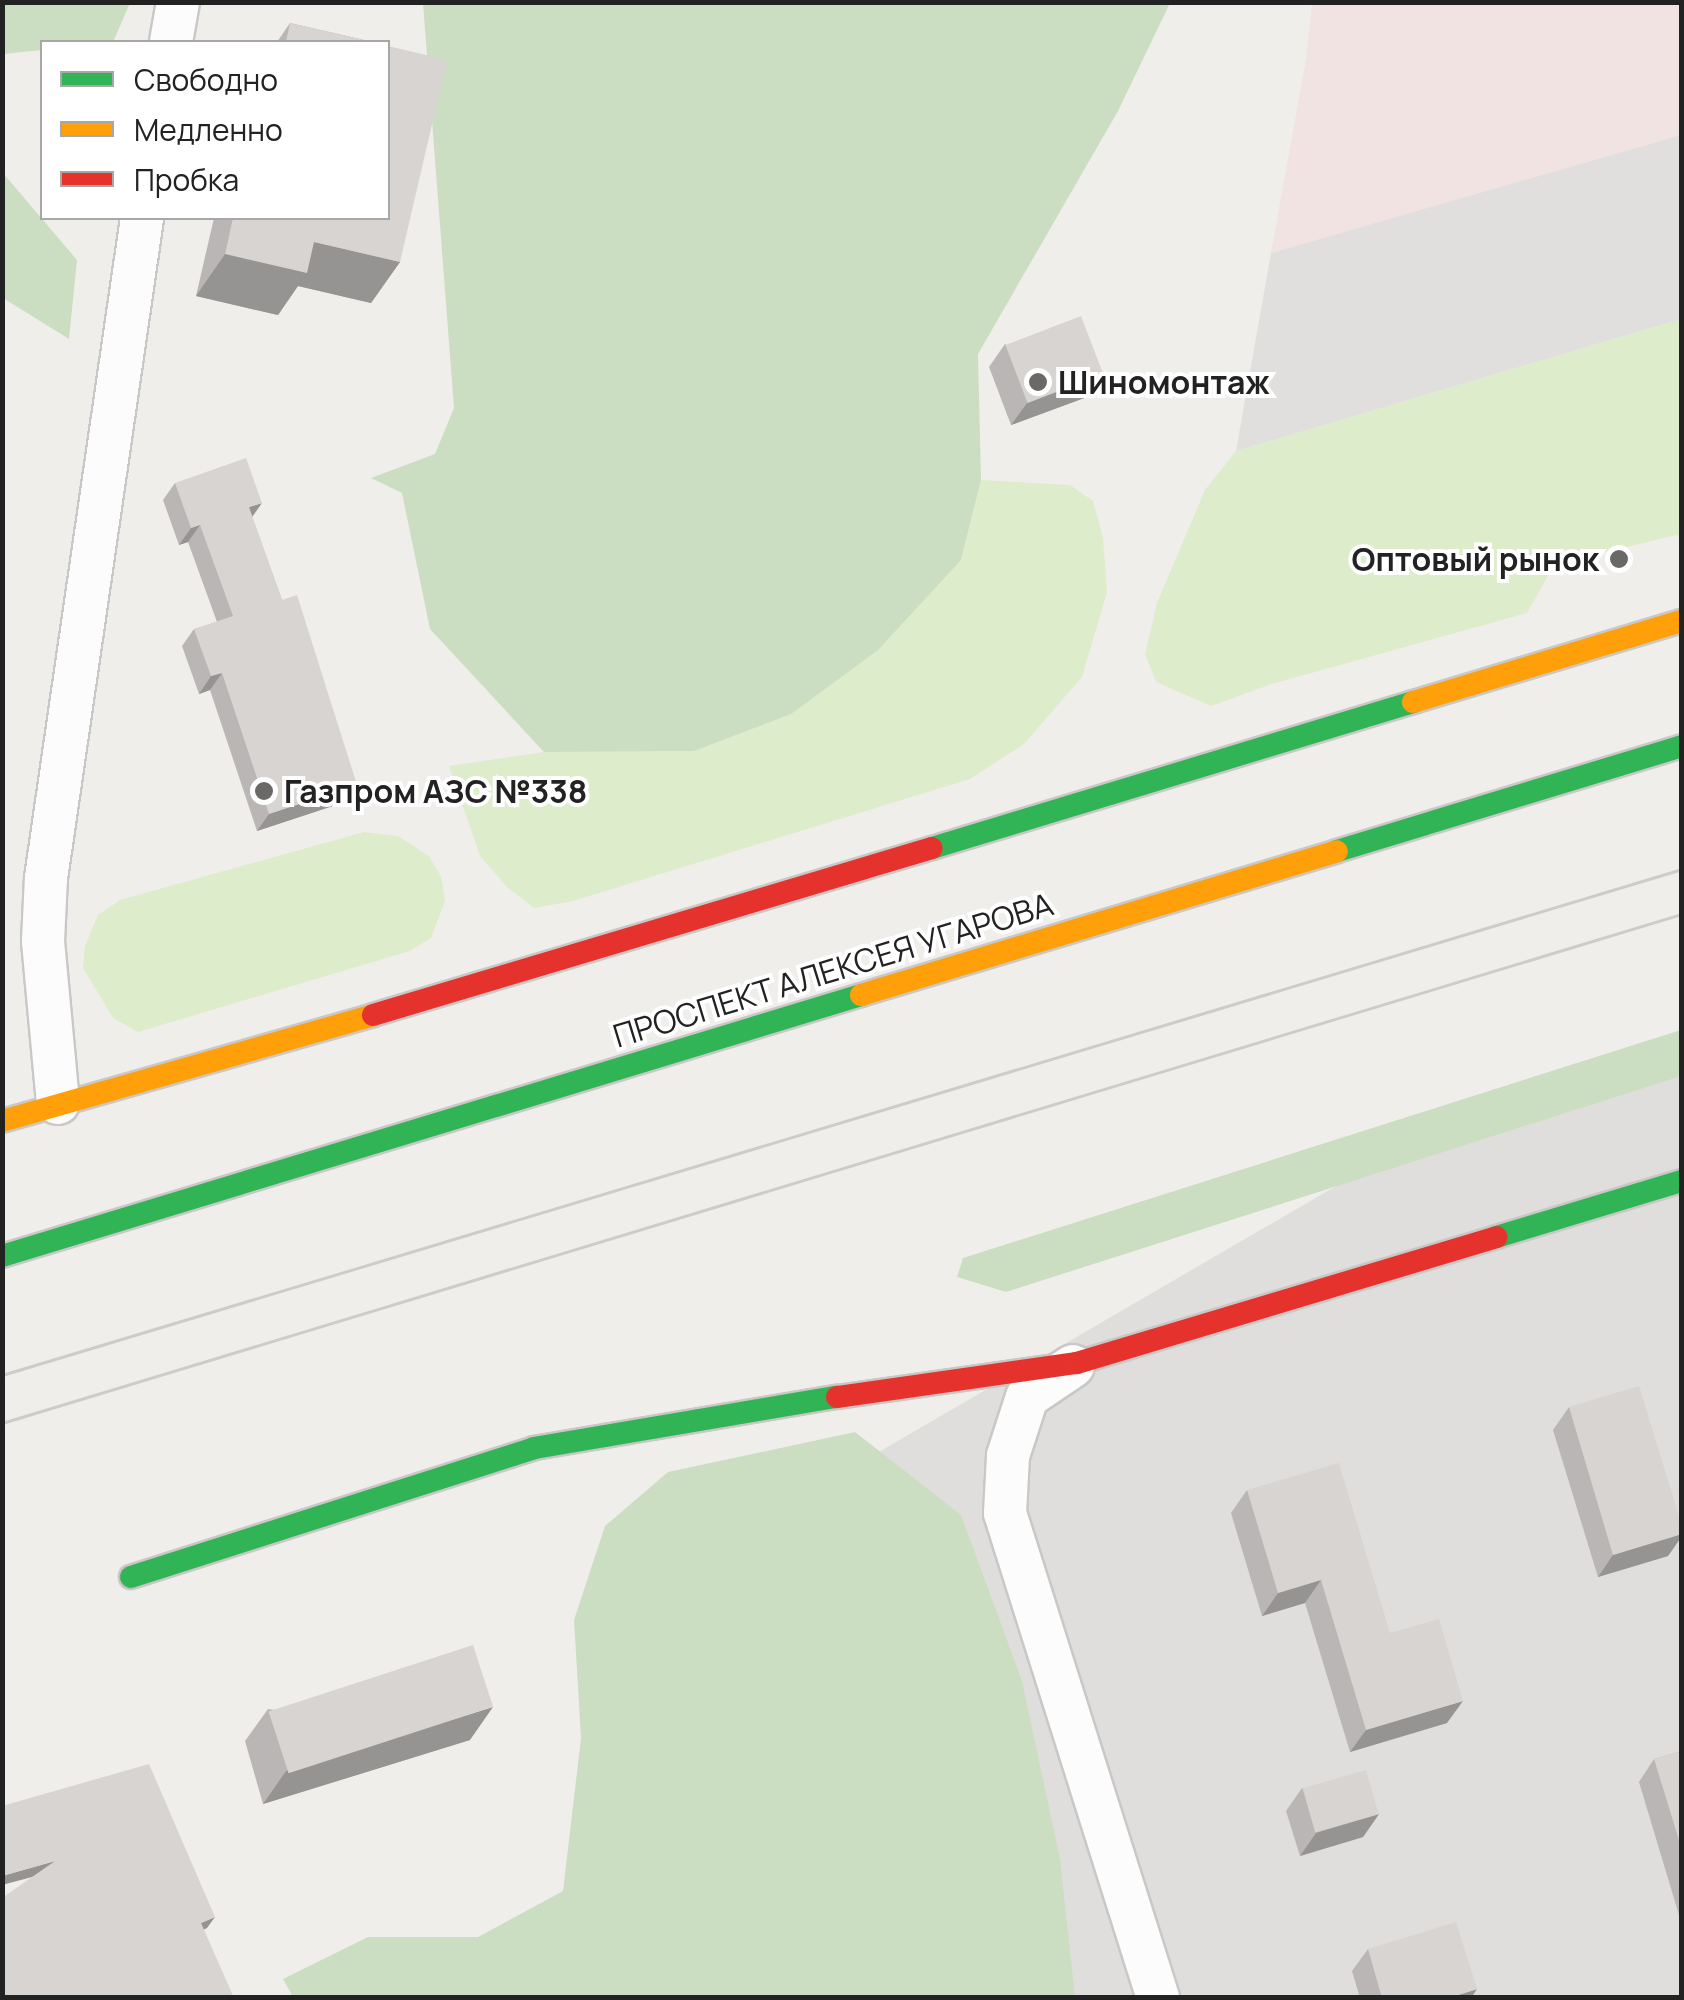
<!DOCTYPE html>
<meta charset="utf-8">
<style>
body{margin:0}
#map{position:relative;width:1684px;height:2000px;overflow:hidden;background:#f0eeeb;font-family:Manrope,sans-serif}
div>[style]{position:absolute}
.residential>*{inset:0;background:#dfdedc}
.commercial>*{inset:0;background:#f1e3e1}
.grass>*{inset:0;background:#ddeccb}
.forest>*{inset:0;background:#cbdec1}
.parking>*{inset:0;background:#e0dfde}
.roads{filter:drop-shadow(2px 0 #c9c8c7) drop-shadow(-2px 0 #c9c8c7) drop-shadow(0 2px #c9c8c7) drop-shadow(0 -2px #c9c8c7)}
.street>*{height:42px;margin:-21px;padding:0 21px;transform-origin:21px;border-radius:21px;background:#fdfcfc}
.fast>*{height:22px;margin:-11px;padding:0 11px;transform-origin:11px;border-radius:11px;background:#30b455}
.slow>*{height:22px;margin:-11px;padding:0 11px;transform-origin:11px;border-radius:11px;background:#ff9f0a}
.jam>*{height:22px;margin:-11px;padding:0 11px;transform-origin:11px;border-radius:11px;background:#e5322d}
.tram>*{height:2.5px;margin:-1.25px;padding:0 1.25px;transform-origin:1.25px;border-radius:1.25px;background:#ccc}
.wall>*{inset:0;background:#b9b6b5}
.shaded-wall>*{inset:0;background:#969493}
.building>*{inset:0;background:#d7d4d2;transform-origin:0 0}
.dots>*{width:28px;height:28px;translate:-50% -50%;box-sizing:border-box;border:5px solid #fff;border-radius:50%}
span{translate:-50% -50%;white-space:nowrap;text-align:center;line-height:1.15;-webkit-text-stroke:8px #fff;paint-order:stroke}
.poi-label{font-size:32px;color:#222;font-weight:700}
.left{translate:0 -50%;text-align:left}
.right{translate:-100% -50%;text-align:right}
.street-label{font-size:32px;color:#222}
.frame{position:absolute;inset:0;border:5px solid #222;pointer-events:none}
.legend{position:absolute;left:40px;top:40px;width:350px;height:180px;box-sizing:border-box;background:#fff;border:2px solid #a7a7a7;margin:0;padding:12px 18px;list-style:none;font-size:30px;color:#222}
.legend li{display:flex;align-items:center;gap:20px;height:50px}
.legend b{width:50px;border:2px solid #a7a7a7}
</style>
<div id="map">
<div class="residential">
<div style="clip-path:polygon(1681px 1069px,1681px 1997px,879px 1997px,736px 1535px,1391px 1154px)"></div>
</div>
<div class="commercial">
<div style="clip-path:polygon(1312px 3px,1681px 3px,1681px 135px,1271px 253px,1306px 59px)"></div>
</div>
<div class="grass">
<div style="clip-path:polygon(1681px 319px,1681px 538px,1676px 535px,1554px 565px,1527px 613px,1272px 684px,1211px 706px,1156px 682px,1145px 654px,1157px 603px,1205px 490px,1236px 451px)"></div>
<div style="clip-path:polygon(981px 480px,1070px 485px,1093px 501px,1103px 537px,1107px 592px,1082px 677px,1024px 744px,970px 779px,573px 901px,534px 908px,507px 887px,480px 856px,449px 766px,544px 752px,694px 751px,961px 561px)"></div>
<div style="clip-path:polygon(364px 832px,398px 836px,429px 856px,441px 876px,445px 901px,431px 938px,410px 951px,138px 1032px,113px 1018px,83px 968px,85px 946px,98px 915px,120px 900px)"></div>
</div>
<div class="forest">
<div style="clip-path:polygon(2px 3px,3px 2px,130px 3px,113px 42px,42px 42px,42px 50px,3px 54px)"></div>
<div style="clip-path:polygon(423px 3px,1170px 3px,1118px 111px,978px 354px,981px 480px,961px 560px,878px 650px,791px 714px,694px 751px,544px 752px,430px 629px,402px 493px,371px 478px,435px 454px,454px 408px)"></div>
<div style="clip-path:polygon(3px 173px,77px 260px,69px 339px,3px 298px)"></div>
<div style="clip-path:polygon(1681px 1030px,1681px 1076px,1006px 1292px,957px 1277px,963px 1258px)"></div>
<div style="clip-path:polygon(855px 1432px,961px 1515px,1022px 1681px,1060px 1859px,1075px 1997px,293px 1997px,283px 1979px,368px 1937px,478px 1937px,563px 1891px,581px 1738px,574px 1620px,605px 1526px,668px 1472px)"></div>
</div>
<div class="parking">
<div style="clip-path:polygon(1681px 135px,1681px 319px,1236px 451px,1271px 253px)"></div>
</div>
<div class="roads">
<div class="street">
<div style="left:171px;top:42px;width:41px;rotate:-80.1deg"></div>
<div style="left:58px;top:1103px;width:163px;rotate:-95.3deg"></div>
<div style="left:43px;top:941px;width:63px;rotate:-87.3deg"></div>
<div style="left:46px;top:878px;width:667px;rotate:-81.72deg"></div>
<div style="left:1073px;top:1366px;width:55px;rotate:146deg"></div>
<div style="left:1027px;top:1397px;width:62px;rotate:107.9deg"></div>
<div style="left:1008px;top:1456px;width:57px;rotate:93deg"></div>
<div style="left:1005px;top:1513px;width:509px;rotate:72.49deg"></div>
</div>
<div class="fast">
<div style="left:932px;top:848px;width:503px;rotate:-16.88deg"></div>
<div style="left:1337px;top:851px;width:361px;rotate:-16.9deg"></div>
<div style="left:1496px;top:1237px;width:194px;rotate:-16.8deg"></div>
<div style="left:2px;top:1256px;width:898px;rotate:-16.9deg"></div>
<div style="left:131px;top:1577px;width:423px;rotate:-17.7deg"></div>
<div style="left:534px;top:1448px;width:307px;rotate:-9.6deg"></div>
</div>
<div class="slow">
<div style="left:1413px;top:702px;width:281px;rotate:-16.8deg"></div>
<div style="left:861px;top:995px;width:497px;rotate:-16.8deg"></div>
<div style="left:2px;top:1121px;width:386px;rotate:-15.9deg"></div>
</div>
<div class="jam">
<div style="left:373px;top:1015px;width:583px;rotate:-16.63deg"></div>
<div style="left:837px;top:1397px;width:242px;rotate:-8.1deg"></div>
<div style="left:1077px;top:1363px;width:438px;rotate:-16.7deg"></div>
</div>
</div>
<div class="tram">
<div style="left:2px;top:1375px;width:1755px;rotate:-16.76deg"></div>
<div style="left:2px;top:1423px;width:1755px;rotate:-16.86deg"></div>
</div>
<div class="wall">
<div style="clip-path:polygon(290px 23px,373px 42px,277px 42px)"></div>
<div style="clip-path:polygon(214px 218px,388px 218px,400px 262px,371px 303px,298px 286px,278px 315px,196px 296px)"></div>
<div style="clip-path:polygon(1005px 344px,1087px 397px,1011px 425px,989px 367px)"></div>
<div style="clip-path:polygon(175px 483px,252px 517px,282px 600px,357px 785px,345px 802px,257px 831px,210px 690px,199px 694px,182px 646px,194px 629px,217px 622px,188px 542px,179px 545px,163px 500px)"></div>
<div style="clip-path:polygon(1569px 1407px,1682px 1526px,1682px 1536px,1668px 1556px,1598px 1577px,1553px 1430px)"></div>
<div style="clip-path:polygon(1247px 1490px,1390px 1633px,1447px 1723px,1350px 1752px,1305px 1603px,1262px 1616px,1231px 1513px)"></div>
<div style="clip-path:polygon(268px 1709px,470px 1740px,263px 1804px,245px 1741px)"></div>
<div style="clip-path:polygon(1682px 1751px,1682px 1925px,1639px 1782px,1654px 1759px)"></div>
<div style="clip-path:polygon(1302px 1788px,1379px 1814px,1363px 1837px,1300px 1856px,1286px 1811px)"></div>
<div style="clip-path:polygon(1368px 1949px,1471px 1998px,1360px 1998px,1352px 1971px)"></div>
</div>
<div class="shaded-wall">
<div style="clip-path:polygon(314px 242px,400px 262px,371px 303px,298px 286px,278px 315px,196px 296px,225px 254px)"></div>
<div style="clip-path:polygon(1103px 374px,1087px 397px,1011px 425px,1027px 403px)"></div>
<div style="clip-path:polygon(262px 503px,250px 520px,249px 507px)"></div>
<div style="clip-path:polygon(200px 525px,188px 542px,179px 545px,191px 528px)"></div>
<div style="clip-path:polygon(222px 673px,210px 690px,199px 694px,211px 676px)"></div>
<div style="clip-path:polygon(357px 785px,345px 802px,257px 831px,269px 814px)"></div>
<div style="clip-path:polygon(1682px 1534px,1682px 1536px,1668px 1556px,1598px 1577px,1613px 1555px)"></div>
<div style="clip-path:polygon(1321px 1580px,1305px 1603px,1262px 1616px,1278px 1593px)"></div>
<div style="clip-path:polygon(1463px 1701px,1447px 1723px,1350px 1752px,1366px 1730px)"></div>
<div style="clip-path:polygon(493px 1707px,470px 1740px,263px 1804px,286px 1771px)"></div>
<div style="clip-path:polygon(1379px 1814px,1363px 1837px,1300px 1856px,1316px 1833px)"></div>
<div style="clip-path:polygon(55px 1861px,47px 1873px,2px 1885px,2px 1876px)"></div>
<div style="clip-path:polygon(215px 1917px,207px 1928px,193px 1935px,201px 1923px)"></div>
<div style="clip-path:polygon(1477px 1989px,1471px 1998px,1449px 1998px)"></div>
</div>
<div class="building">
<div style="clip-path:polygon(290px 23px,373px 42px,286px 42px)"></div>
<div style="clip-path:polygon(388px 46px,447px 60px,400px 262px,314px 242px,307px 273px,225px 254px,233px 218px,388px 218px)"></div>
<div style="left:1081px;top:316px;width:62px;height:81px;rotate:69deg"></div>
<div style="clip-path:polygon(246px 458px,262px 503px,249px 507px,282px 600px,297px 595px,357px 785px,269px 814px,222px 673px,211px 676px,194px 629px,233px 616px,200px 525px,191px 528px,175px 483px)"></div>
<div style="clip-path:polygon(1639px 1386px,1682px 1526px,1682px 1534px,1613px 1555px,1569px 1407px)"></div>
<div style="clip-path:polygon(1339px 1463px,1390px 1633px,1439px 1619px,1463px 1701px,1366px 1730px,1321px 1580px,1278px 1593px,1247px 1490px)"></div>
<div style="left:473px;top:1645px;width:65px;height:215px;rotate:72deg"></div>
<div style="clip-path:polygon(1682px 1751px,1682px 1850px,1654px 1759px)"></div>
<div style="clip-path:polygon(149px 1764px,215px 1917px,201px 1923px,234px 1998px,2px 1998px,2px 1898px,55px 1861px,2px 1876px,2px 1806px)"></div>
<div style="left:1366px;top:1770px;width:46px;height:66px;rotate:74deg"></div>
<div style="clip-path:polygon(1456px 1922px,1477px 1989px,1449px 1998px,1382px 1998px,1368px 1949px)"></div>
</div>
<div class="dots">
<div style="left:1038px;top:382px;background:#6a6968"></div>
<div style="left:1619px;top:559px;background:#6a6968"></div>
<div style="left:264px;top:791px;background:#6a6968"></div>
</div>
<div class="poi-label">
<span class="left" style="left:1058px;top:382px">Шиномонтаж</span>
<span class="right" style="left:1599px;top:559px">Оптовый рынок</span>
<span class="left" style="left:284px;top:791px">Газпром АЗС №338</span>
</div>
<div class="street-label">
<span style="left:833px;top:970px;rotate:-17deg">ПРОСПЕКТ АЛЕКСЕЯ УГАРОВА</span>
</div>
<div class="frame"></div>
<ul class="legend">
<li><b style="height:12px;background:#30b455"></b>Свободно</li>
<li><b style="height:12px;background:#ff9f0a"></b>Медленно</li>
<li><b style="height:12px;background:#e5322d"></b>Пробка</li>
</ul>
</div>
